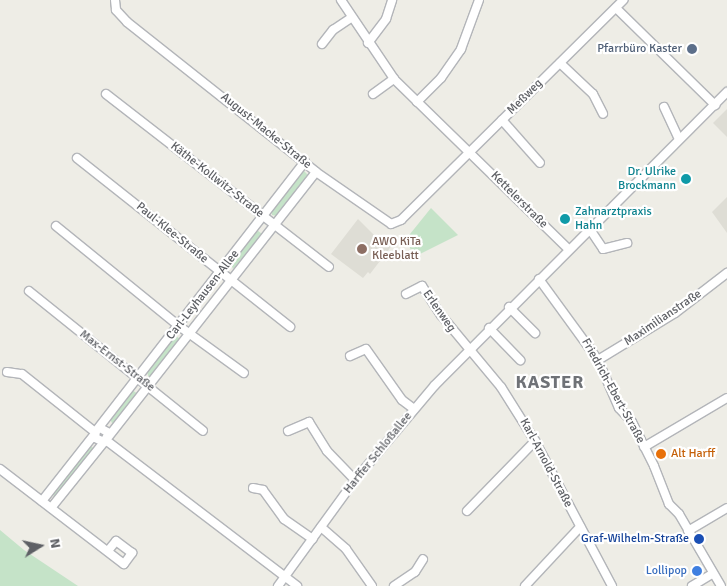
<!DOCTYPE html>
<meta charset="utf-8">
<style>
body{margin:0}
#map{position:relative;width:727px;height:586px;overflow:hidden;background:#eeede6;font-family:Signika,sans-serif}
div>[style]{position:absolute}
.education>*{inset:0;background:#deddd5}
.green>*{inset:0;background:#c5e3c8}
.roads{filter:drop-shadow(1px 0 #b3b5b9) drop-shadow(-1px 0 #b3b5b9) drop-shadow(0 1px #b3b5b9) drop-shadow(0 -1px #b3b5b9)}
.minor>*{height:8px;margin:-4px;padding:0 4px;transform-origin:4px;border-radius:4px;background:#fff}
.dots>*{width:14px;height:14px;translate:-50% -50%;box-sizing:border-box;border:2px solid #fff;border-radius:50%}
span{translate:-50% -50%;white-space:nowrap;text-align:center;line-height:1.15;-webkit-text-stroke:4.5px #fff;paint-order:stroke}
.service-label{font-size:12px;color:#4e5e75}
.right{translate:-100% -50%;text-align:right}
.street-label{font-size:12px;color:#5e6065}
.culture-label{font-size:12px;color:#0d838f}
.left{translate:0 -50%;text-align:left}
.education-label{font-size:12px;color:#785e54}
.food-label{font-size:12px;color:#c56008}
.transit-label{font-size:12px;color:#164399}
.shop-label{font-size:12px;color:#366cbe}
.district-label{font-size:18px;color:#6f7277;font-weight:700;letter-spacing:1px}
.north{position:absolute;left:15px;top:521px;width:50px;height:50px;-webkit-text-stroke:4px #fff;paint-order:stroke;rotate:80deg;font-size:14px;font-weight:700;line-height:20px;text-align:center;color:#5e6065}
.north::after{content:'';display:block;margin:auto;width:18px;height:22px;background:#5e6065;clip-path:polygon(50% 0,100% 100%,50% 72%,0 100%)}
</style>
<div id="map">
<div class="education">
<div style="clip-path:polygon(727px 109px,727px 137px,713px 123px)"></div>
<div style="clip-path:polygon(727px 197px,727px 233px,712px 212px)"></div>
<div style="clip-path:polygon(358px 219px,377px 238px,379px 236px,393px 244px,370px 274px,368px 272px,363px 278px,331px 254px)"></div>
</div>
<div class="green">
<div style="clip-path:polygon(304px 171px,308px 175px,277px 216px,272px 215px,272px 210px)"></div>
<div style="clip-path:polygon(431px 208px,458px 235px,414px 257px,406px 239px)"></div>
<div style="clip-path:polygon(257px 230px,262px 234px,233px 269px,231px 264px)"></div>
<div style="clip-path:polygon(175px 336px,181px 339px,149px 378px,147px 372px)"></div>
<div style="clip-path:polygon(132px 390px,138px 394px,115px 424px,112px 423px,110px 419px)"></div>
<div style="clip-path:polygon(89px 446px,94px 448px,54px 498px,53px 493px)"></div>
<div style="clip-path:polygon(0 530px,24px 550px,78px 586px,0 586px)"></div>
</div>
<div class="roads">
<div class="minor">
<div style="left:115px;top:0;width:10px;rotate:84deg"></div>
<div style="left:116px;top:10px;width:16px;rotate:47deg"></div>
<div style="left:127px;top:22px;width:241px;rotate:38.4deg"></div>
<div style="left:316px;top:172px;width:91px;rotate:34.7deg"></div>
<div style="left:391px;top:224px;width:11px;rotate:-22deg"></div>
<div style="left:401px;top:220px;width:313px;rotate:-44.7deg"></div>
<div style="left:341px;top:0;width:95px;rotate:56.1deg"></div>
<div style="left:394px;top:79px;width:243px;rotate:44.3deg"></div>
<div style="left:616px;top:8px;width:139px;rotate:44.4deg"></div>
<div style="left:368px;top:43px;width:30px;rotate:-53deg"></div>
<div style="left:386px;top:19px;width:20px;rotate:-72deg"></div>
<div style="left:322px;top:44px;width:18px;rotate:-52deg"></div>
<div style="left:333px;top:30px;width:22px;rotate:-34deg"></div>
<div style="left:560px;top:63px;width:45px;rotate:43.2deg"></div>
<div style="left:593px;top:94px;width:22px;rotate:63deg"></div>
<div style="left:106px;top:94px;width:282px;rotate:37.8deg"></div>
<div style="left:373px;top:94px;width:26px;rotate:-36deg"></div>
<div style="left:417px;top:102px;width:34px;rotate:-45deg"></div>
<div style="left:441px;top:78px;width:35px;rotate:-55deg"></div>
<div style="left:461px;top:49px;width:52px;rotate:-69.8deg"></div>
<div style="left:664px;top:107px;width:35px;rotate:65deg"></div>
<div style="left:502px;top:120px;width:57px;rotate:48.5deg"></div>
<div style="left:77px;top:158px;width:272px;rotate:38.4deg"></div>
<div style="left:56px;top:226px;width:159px;rotate:39.1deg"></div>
<div style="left:179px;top:326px;width:80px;rotate:35.9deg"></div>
<div style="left:589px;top:228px;width:25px;rotate:56deg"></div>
<div style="left:603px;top:249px;width:25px;rotate:-14deg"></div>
<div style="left:539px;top:279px;width:100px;rotate:53.9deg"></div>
<div style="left:598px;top:360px;width:52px;rotate:66.4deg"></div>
<div style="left:619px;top:408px;width:19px;rotate:47deg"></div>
<div style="left:632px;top:422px;width:49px;rotate:63.4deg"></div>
<div style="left:654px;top:466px;width:41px;rotate:68.5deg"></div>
<div style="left:669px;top:504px;width:14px;rotate:45deg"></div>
<div style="left:679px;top:514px;width:83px;rotate:59.7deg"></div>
<div style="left:29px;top:291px;width:223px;rotate:38.8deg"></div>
<div style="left:406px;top:294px;width:18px;rotate:-27deg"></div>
<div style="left:422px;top:286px;width:35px;rotate:57deg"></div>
<div style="left:441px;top:315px;width:94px;rotate:50.2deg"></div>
<div style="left:501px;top:387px;width:64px;rotate:57.8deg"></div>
<div style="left:535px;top:441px;width:164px;rotate:62deg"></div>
<div style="left:509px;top:307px;width:37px;rotate:45deg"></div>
<div style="left:489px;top:328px;width:45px;rotate:45.9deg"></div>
<div style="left:350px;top:356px;width:17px;rotate:-24deg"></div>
<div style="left:366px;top:349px;width:62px;rotate:54.8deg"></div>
<div style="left:402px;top:400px;width:15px;rotate:37deg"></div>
<div style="left:598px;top:360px;width:90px;rotate:-31.4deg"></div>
<div style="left:675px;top:313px;width:66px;rotate:-37.6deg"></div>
<div style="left:7px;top:372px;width:15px;rotate:8deg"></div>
<div style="left:22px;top:374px;width:93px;rotate:38.5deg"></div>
<div style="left:100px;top:428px;width:10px;rotate:29deg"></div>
<div style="left:109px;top:433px;width:10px;rotate:119deg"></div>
<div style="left:104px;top:442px;width:10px;rotate:-156deg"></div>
<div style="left:95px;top:438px;width:7px;rotate:-82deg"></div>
<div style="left:96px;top:431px;width:341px;rotate:-52.2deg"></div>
<div style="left:288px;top:431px;width:23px;rotate:-23deg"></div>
<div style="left:309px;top:422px;width:34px;rotate:58deg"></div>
<div style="left:327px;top:451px;width:40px;rotate:46deg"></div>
<div style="left:109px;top:436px;width:335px;rotate:-51.9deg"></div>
<div style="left:107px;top:441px;width:239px;rotate:37.3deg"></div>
<div style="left:644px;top:447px;width:96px;rotate:-30.6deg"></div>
<div style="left:0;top:469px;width:156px;rotate:37.5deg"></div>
<div style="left:124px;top:564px;width:14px;rotate:-54deg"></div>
<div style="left:132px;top:553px;width:20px;rotate:-143deg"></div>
<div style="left:116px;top:541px;width:13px;rotate:129deg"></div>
<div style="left:253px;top:488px;width:10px;rotate:11deg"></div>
<div style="left:263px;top:490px;width:36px;rotate:54deg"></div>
<div style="left:284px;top:519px;width:35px;rotate:35deg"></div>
<div style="left:42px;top:501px;width:84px;rotate:-51.8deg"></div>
<div style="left:51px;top:508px;width:85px;rotate:-51.2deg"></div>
<div style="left:467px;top:511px;width:98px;rotate:-45.8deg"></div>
<div style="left:321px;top:527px;width:33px;rotate:41deg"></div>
<div style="left:346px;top:549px;width:45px;rotate:54.9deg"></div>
<div style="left:688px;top:531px;width:45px;rotate:-30.5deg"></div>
<div style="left:278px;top:586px;width:131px;rotate:-54deg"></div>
<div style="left:355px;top:480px;width:124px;rotate:-49.9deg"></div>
<div style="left:435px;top:385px;width:414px;rotate:-45.1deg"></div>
<div style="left:394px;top:586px;width:25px;rotate:-34deg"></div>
<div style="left:415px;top:572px;width:15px;rotate:-58deg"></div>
<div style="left:525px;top:586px;width:81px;rotate:-47deg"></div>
<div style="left:692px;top:586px;width:23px;rotate:-31deg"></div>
</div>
</div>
<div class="dots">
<div style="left:692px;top:49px;background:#5c6f8a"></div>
<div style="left:686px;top:179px;background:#0f9aa8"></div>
<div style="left:565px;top:219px;background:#0f9aa8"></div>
<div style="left:362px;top:249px;background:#8d6e63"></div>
<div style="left:661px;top:454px;background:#e8710a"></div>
<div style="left:699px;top:539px;background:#1a4fb4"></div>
<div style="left:697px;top:571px;background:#3f7fe0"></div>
</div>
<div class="service-label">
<span class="right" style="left:682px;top:49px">Pfarrbüro Kaster</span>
</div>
<div class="street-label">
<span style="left:525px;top:97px;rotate:-45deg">Meßweg</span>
<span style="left:266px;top:131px;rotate:39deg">August-Macke-Straße</span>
<span style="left:217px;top:180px;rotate:38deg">Käthe-Kollwitz-Straße</span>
<span style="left:519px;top:200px;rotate:45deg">Kettelerstraße</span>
<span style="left:172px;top:233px;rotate:39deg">Paul-Klee-Straße</span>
<span style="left:203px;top:295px;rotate:-52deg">Carl-Leyhausen-Allee</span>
<span style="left:439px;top:311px;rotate:55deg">Erlenweg</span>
<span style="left:663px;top:318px;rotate:-34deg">Maximilianstraße</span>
<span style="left:117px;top:361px;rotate:38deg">Max-Ernst-Straße</span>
<span style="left:613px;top:391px;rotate:61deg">Friedrich-Ebert-Straße</span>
<span style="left:378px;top:453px;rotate:-51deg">Harffer Schloßallee</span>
<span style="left:546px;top:463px;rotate:62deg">Karl-Arnold-Straße</span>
</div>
<div class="culture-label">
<span class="right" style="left:676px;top:179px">Dr. Ulrike<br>Brockmann</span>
<span class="left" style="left:575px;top:219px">Zahnarztpraxis<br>Hahn</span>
</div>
<div class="education-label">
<span class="left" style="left:372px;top:249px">AWO KiTa<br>Kleeblatt</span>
</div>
<div class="food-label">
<span class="left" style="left:671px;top:454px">Alt Harff</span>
</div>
<div class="transit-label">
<span class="right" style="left:689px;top:539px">Graf-Wilhelm-Straße</span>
</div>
<div class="shop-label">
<span class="right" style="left:687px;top:571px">Lollipop</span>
</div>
<div class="district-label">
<span style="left:550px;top:382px">KASTER</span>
</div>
<div class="north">N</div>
</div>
